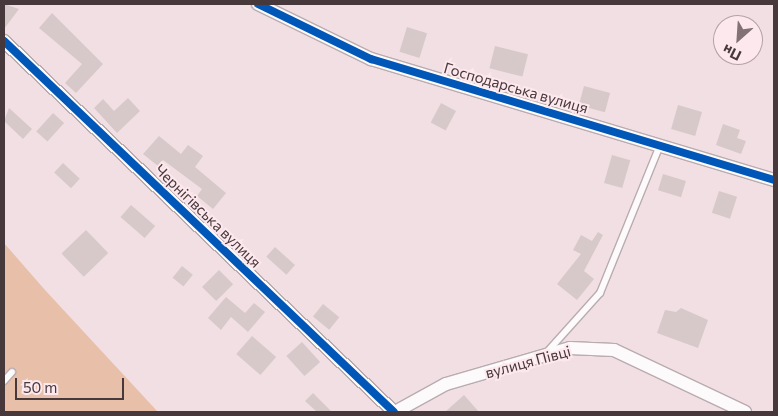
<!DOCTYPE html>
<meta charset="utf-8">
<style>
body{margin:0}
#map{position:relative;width:778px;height:416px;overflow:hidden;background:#f1dfe3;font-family:Commissioner,sans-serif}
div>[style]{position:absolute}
.green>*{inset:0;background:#e8c0aa}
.building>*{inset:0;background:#d7c9ca;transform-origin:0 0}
.roads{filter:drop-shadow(1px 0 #b9acaf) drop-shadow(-1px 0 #b9acaf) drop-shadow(0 1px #b9acaf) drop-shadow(0 -1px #b9acaf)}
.service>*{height:6px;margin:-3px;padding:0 3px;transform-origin:3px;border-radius:3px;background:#fdfafb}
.minor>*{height:12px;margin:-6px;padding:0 6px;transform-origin:6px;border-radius:6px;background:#fdfafb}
.cycleway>*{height:8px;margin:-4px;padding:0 4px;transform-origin:4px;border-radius:4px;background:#0057b8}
span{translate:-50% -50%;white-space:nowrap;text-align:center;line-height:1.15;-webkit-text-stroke:4px #fde8ed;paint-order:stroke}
.street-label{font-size:15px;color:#46383b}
.frame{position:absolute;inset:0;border:5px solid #46383b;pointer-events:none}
.north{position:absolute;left:713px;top:15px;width:50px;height:50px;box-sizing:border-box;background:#fde8ed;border:1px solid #b4a2a6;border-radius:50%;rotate:206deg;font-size:14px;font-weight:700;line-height:20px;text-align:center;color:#46383b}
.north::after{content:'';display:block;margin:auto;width:18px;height:22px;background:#827276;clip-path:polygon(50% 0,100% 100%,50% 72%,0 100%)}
.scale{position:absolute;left:15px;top:378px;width:109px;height:22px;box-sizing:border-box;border:2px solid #46383b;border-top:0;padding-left:6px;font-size:15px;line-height:18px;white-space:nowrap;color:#46383b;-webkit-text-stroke:4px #fde8ed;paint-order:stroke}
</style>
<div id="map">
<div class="green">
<div style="clip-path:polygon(4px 243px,45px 290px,158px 412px,4px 412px)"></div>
</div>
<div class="building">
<div style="clip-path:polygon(4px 4px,19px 9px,4px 29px)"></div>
<div style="clip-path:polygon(52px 13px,103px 64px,76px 93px,65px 83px,82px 64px,39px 28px)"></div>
<div style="left:407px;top:27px;width:21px;height:26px;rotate:17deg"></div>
<div style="left:495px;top:46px;width:34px;height:23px;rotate:14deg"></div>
<div style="left:584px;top:86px;width:27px;height:20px;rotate:15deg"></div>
<div style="clip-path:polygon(128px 98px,140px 111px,117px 133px,94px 108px,103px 99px,114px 111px)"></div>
<div style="left:441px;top:103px;width:17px;height:22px;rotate:28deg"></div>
<div style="left:678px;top:105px;width:25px;height:25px;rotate:16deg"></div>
<div style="clip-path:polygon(9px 108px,32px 129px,23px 139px,4px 121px)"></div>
<div style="left:53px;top:113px;width:15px;height:25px;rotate:42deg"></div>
<div style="clip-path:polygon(723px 124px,740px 130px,737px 138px,746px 141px,741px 154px,716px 145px)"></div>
<div style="clip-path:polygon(159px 136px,181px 154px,188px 145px,203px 156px,195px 167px,226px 193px,213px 209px,197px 196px,202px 189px,163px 160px,158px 166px,143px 154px)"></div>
<div style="left:612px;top:155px;width:19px;height:29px;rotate:16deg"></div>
<div style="left:63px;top:163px;width:23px;height:13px;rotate:43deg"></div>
<div style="left:663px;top:174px;width:24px;height:17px;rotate:17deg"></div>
<div style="left:719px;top:191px;width:19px;height:23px;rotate:18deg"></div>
<div style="left:131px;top:205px;width:32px;height:16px;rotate:41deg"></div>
<div style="left:86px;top:230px;width:32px;height:34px;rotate:46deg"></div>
<div style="clip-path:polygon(598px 232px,603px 235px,584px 271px,594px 279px,577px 300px,557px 284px,581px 254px,573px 250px,581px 235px,592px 241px)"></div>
<div style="left:275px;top:247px;width:27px;height:13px;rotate:42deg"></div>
<div style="left:182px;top:266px;width:14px;height:15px;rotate:39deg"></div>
<div style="left:219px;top:270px;width:20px;height:24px;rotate:45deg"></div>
<div style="clip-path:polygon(226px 297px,245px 313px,254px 303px,265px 312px,248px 332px,231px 317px,221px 330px,208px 318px)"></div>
<div style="left:323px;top:304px;width:21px;height:16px;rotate:39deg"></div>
<div style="clip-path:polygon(681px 308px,708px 320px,698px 348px,657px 333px,665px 310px,676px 312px)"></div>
<div style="left:252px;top:336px;width:32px;height:24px;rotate:41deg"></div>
<div style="left:302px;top:342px;width:27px;height:21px;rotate:48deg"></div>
<div style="clip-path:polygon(313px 393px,332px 412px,317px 412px,305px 401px)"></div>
<div style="clip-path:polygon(464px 395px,479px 412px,445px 412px)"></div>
</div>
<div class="roads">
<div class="service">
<div style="left:547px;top:352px;width:79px;rotate:-48.1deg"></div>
<div style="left:600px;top:293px;width:160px;rotate:-67.9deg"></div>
<div style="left:4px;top:381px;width:12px;rotate:-48deg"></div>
</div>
<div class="minor">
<div style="left:258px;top:4px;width:126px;rotate:26deg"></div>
<div style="left:371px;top:59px;width:421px;rotate:16.7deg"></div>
<div style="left:4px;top:41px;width:538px;rotate:43.57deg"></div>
<div style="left:395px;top:412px;width:58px;rotate:-28.8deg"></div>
<div style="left:446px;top:384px;width:129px;rotate:-16.2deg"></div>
<div style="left:570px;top:348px;width:44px;rotate:2.6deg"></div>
<div style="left:614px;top:350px;width:145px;rotate:25.3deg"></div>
</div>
</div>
<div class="cycleway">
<div style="left:258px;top:4px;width:126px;rotate:26deg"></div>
<div style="left:371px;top:59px;width:421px;rotate:16.7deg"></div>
<div style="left:4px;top:41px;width:538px;rotate:43.57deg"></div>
</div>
<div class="street-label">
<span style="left:516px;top:88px;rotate:16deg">Господарська вулиця</span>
<span style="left:208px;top:216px;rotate:44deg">Чернігівська вулиця</span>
<span style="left:528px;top:362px;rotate:-15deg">вулиця Півці</span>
</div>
<div class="frame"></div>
<div class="north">Пн</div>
<div class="scale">50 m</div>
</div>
